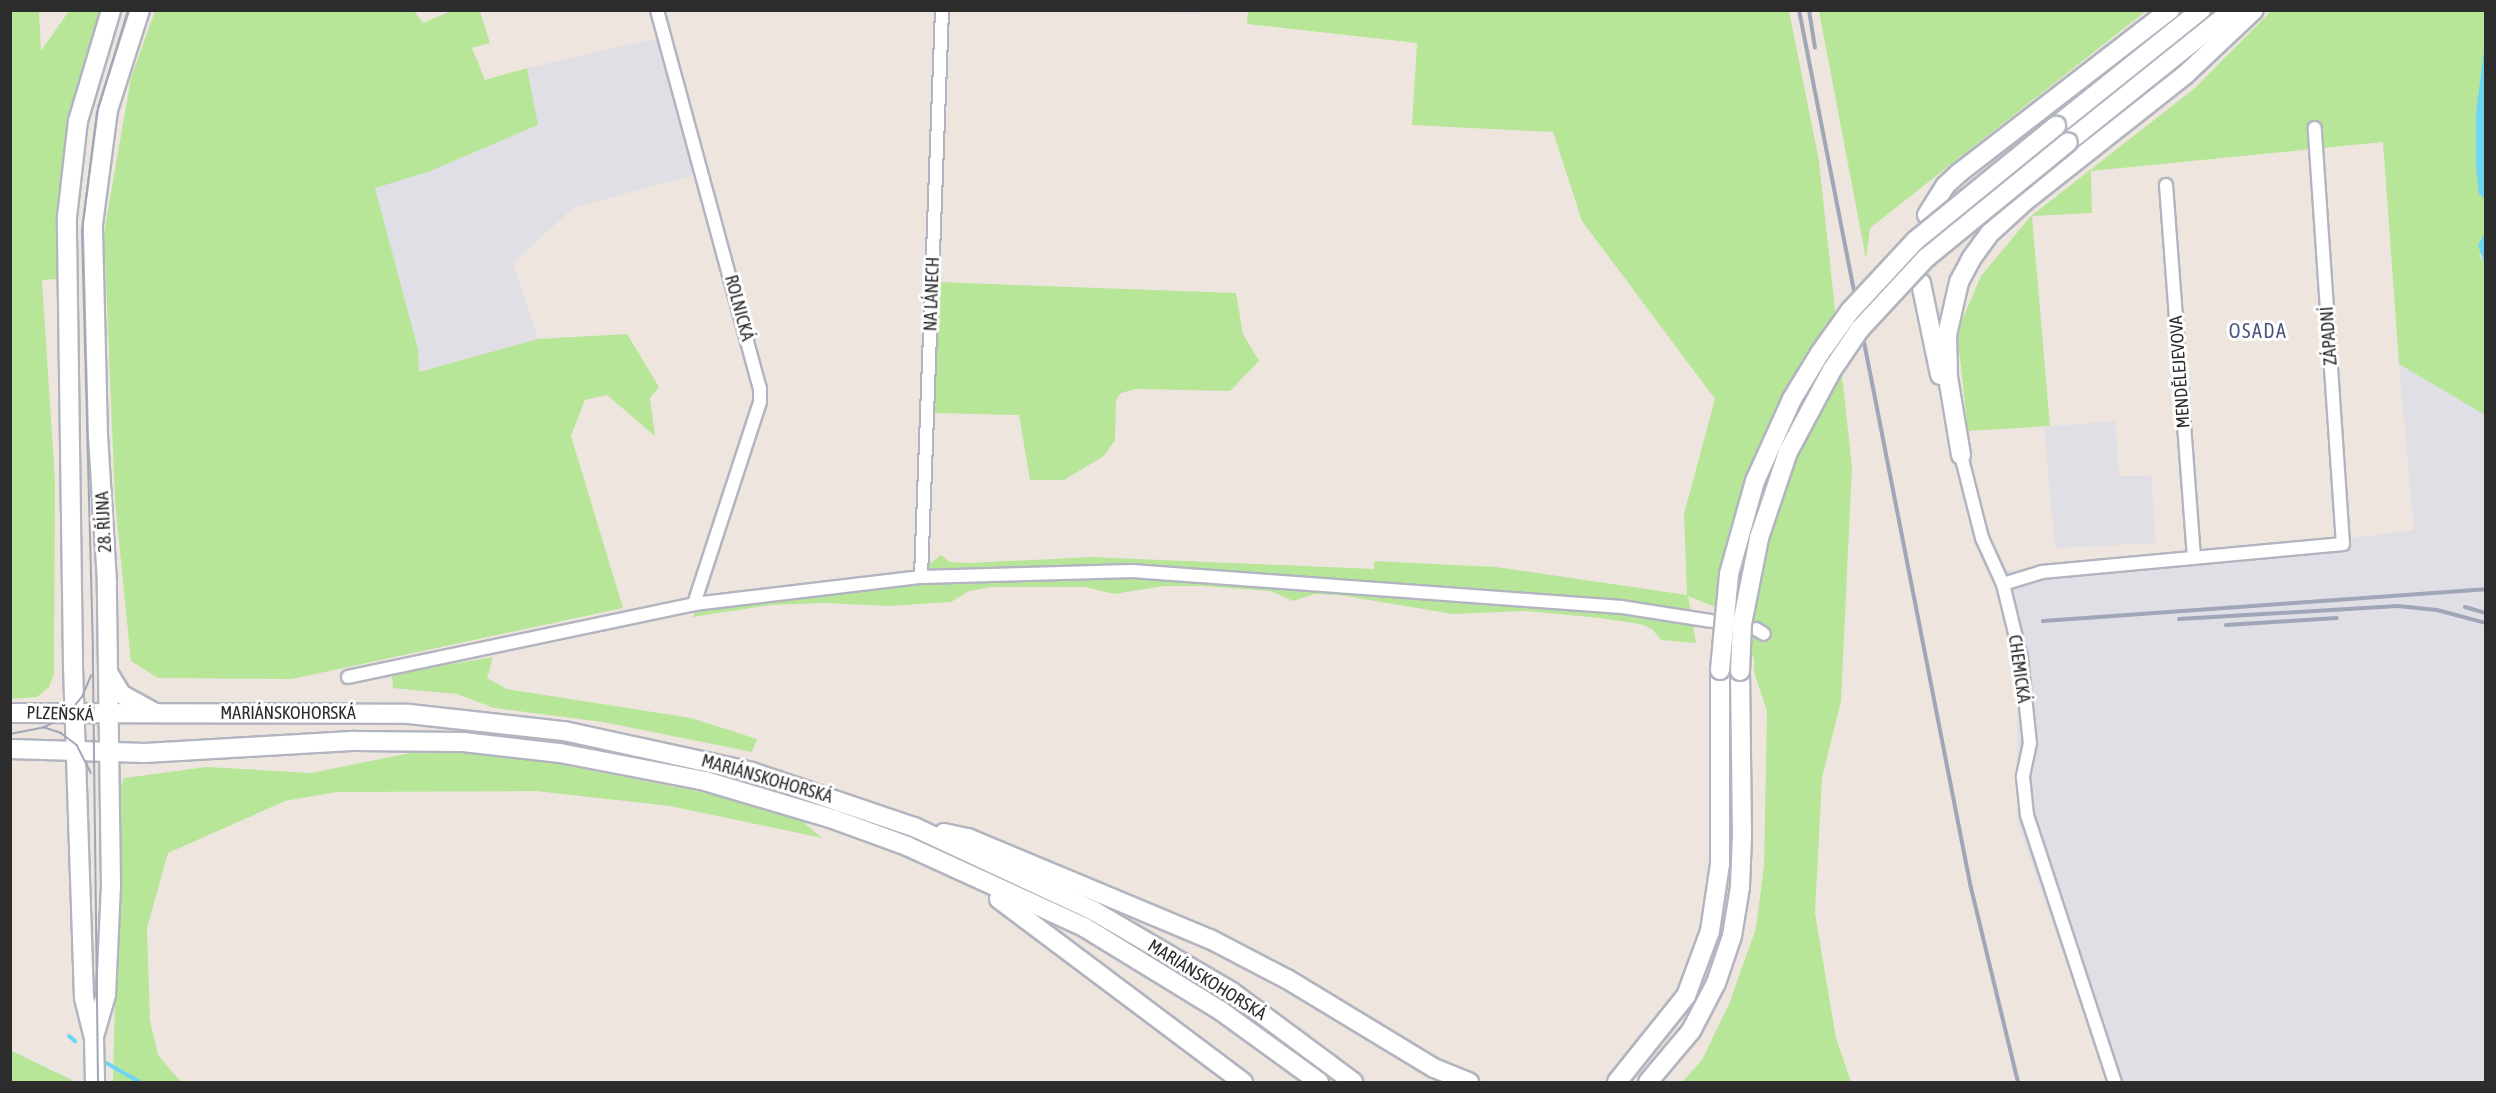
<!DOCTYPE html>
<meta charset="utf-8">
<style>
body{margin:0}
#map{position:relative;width:2496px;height:1093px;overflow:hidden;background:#eee6de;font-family:"Asap Condensed",sans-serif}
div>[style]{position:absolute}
.industrial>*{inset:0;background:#e0dfe6}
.green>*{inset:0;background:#b7e699}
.water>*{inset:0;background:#6fd5f2}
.stream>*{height:4px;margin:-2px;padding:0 2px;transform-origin:2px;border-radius:2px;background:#6fd5f2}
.roads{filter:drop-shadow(2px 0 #b2b5c0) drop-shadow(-2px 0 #b2b5c0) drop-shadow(0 2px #b2b5c0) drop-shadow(0 -2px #b2b5c0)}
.street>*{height:12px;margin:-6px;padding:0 6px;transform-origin:6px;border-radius:6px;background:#fff}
.secondary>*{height:18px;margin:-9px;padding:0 9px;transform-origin:9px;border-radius:9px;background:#fff}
.tram>*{height:1.5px;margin:-0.75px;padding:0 0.75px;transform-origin:0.75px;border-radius:0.75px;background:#a0a5b7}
.rail>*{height:4px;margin:-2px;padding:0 2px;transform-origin:2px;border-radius:2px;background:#a0a5b7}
.bridges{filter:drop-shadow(2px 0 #b2b5c0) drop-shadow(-2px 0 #b2b5c0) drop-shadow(0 2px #b2b5c0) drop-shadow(0 -2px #b2b5c0)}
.secondary-bridge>*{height:18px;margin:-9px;padding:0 9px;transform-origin:9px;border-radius:9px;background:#fff}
span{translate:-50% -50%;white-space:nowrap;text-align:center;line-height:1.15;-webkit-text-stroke:6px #fff;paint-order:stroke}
.street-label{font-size:18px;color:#2c2c2c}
.neighbourhood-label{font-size:20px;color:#4a567e;letter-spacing:1.5px}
.frame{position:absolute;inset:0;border:12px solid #2c2c2c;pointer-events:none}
</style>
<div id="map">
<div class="industrial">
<div style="clip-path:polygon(1107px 11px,1198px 11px,1198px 14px)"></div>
<div style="clip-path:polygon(658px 38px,696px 174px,573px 208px,513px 263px,538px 339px,418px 372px,418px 349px,375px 188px,428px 172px,538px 125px,527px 68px)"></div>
<div style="clip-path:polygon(2399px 364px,2485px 415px,2485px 1082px,2108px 1082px,2017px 821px,2017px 667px,1995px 577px,2008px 571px,2194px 558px,2414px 530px)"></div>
<div style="clip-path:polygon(2115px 421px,2119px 476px,2151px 476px,2156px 543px,2055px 548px,2044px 427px)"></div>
</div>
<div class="green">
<div style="clip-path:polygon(10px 11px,39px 11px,41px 51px,69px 11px,102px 11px,72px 106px,64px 155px,56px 279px,42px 280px,55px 481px,54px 673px,49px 687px,37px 697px,11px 699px)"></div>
<div style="clip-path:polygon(155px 11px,414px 11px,423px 23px,451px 11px,480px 11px,490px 43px,472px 48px,485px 80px,527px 68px,538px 125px,428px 172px,375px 188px,418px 349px,419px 372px,538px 339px,627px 334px,659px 387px,650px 398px,655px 436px,607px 395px,585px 400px,571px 436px,623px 608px,292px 679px,158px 678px,131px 661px,115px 501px,104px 232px,131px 78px)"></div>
<div style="clip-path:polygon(1248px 11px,1789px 11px,1819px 161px,1852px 467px,1841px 701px,1822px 778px,1815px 913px,1836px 1038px,1851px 1082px,1682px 1082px,1702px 1060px,1729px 1004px,1756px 928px,1764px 865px,1767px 711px,1754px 672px,1754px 659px,1735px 615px,1688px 596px,1696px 643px,1661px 640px,1652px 629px,1640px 624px,1600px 618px,1526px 611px,1453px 614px,1339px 595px,1315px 594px,1293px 601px,1271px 591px,1201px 586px,1164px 586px,1114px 594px,1085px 587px,992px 587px,969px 591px,951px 602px,889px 606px,824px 603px,771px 605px,692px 617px,702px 603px,912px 578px,941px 555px,950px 562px,968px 563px,1092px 557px,1374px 569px,1374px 561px,1496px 567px,1687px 595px,1684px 514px,1715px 399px,1582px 221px,1553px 132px,1412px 125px,1417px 43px,1247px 24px)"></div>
<div style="clip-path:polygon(1819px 11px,1819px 10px,2146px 11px,1870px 228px,1866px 259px)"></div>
<div style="clip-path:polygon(2271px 11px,2485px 11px,2486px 233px,2480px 256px,2486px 266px,2485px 415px,2399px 364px,2383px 142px,2091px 171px,2092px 213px,2032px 216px,2050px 426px,1968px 431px,1957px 332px,1981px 276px,2031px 216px,2195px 88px)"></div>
<div style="clip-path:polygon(938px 282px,1236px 293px,1243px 334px,1259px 361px,1230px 391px,1136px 389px,1121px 393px,1116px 400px,1115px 440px,1104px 456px,1064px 480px,1030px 480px,1019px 415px,932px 413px)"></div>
<div style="clip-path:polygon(493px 657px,487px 678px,507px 689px,691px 718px,757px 739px,752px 752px,603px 722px,494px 708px,457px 694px,393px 688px,392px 674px)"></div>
<div style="clip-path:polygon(430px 749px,553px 763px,706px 793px,801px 820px,822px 838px,670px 806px,536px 791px,337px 792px,285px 801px,168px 853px,147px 928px,150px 1020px,158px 1055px,181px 1082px,113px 1082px,120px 788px,124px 778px,207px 767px,311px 773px)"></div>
<div style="clip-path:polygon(10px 1050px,74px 1081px,77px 1082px,11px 1082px)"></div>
</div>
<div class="water">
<div style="clip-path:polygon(2485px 42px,2486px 199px,2485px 199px,2479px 194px,2476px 167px,2476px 113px)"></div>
<div style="clip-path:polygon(2485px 233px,2486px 233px,2485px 266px,2478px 245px)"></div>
</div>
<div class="stream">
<div style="left:69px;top:1036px;width:8px;rotate:40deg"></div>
<div style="left:99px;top:1059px;width:47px;rotate:29.3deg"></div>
</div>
<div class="roads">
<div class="street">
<div style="left:657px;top:10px;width:392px;rotate:74.8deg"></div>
<div style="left:760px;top:388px;width:14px;rotate:90deg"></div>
<div style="left:760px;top:402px;width:213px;rotate:108.1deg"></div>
<div style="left:2166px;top:185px;width:374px;rotate:85.7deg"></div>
<div style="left:1961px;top:455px;width:86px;rotate:75.8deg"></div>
<div style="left:1982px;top:538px;width:51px;rotate:65.5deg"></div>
<div style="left:2003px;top:584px;width:76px;rotate:76.3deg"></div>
<div style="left:2021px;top:658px;width:85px;rotate:84deg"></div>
<div style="left:2030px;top:743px;width:35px;rotate:102deg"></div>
<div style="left:2023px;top:777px;width:38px;rotate:84deg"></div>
<div style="left:2027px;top:815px;width:281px;rotate:71.8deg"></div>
<div style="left:921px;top:577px;width:567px;rotate:-87.88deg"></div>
<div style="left:2003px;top:584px;width:41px;rotate:-17.1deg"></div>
<div style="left:2042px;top:572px;width:302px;rotate:-5.3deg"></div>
<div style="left:2343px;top:544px;width:417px;rotate:-93.9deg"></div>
<div style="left:1756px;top:629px;width:9px;rotate:32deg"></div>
<div style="left:348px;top:677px;width:354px;rotate:-11.9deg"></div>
<div style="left:694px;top:604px;width:229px;rotate:-6.8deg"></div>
<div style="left:921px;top:577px;width:211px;rotate:-1.6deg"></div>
<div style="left:1132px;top:571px;width:491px;rotate:4.2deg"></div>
<div style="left:1622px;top:607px;width:90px;rotate:8.9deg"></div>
</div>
<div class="secondary">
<div style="left:2056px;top:126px;width:186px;rotate:-38.7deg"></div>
<div style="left:2068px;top:142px;width:211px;rotate:-38.7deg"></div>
<div style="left:1927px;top:215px;width:34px;rotate:-58deg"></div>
<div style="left:1945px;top:186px;width:19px;rotate:-43deg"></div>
<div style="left:1959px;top:173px;width:267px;rotate:-37.7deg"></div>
<div style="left:1921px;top:283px;width:94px;rotate:78.3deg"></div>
<div style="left:1961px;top:455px;width:79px;rotate:-99.5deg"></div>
<div style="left:1948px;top:377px;width:42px;rotate:-91.4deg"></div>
<div style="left:1947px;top:335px;width:54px;rotate:-77.2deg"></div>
<div style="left:1959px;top:282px;width:26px;rotate:-62deg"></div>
<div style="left:1971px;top:259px;width:32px;rotate:-54deg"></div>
<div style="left:1990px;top:233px;width:46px;rotate:-42.4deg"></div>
<div style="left:2024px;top:202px;width:206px;rotate:-38.3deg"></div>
<div style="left:2186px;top:74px;width:93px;rotate:-43.3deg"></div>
<div style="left:109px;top:674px;width:23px;rotate:59deg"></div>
<div style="left:121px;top:694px;width:39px;rotate:29deg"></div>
<div style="left:10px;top:713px;width:399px;rotate:0.1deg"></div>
<div style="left:409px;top:714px;width:156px;rotate:6.3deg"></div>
<div style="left:564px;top:731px;width:192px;rotate:12.3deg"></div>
<div style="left:752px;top:772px;width:171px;rotate:18.8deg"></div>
<div style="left:914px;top:827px;width:199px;rotate:25deg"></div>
<div style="left:1094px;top:911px;width:160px;rotate:30.4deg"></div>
<div style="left:1232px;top:992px;width:151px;rotate:36.6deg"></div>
<div style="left:10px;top:749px;width:135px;rotate:1.7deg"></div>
<div style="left:145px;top:753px;width:211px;rotate:-3.3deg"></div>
<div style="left:356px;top:741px;width:107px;rotate:0.5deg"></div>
<div style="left:463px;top:742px;width:98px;rotate:6.5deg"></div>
<div style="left:560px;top:753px;width:148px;rotate:10.9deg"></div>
<div style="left:705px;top:781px;width:134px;rotate:16.5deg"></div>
<div style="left:833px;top:819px;width:79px;rotate:20deg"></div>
<div style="left:907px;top:846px;width:195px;rotate:24.6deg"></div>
<div style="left:1084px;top:927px;width:161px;rotate:31.5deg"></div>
<div style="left:1221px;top:1011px;width:121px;rotate:35.9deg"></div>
<div style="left:944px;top:833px;width:25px;rotate:12deg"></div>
<div style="left:968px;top:838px;width:262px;rotate:22.7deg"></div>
<div style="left:1210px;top:939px;width:87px;rotate:27.5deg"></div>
<div style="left:1287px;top:979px;width:172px;rotate:31.2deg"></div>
<div style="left:1434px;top:1068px;width:38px;rotate:22deg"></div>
<div style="left:999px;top:899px;width:305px;rotate:36.9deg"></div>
<div style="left:95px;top:1033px;width:40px;rotate:-74deg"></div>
<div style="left:106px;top:995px;width:109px;rotate:-87.4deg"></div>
<div style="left:111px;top:886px;width:304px;rotate:-90.8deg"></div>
<div style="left:107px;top:582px;width:146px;rotate:-93.5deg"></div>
<div style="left:98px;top:436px;width:212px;rotate:-91.4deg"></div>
<div style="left:93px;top:224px;width:115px;rotate:-82.5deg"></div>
<div style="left:108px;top:110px;width:105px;rotate:-72.3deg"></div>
<div style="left:95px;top:1082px;width:44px;rotate:-91.3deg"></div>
<div style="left:94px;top:1038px;width:41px;rotate:-104deg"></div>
<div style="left:84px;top:998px;width:336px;rotate:-91.9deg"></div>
<div style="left:73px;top:662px;width:445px;rotate:-90.8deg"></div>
<div style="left:67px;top:217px;width:97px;rotate:-83.5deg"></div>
<div style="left:78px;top:121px;width:116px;rotate:-73.4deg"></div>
<div style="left:1617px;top:1082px;width:110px;rotate:-51.3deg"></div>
<div style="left:1686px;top:996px;width:69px;rotate:-69.7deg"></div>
<div style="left:1710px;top:931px;width:68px;rotate:-81.5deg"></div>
<div style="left:1720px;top:864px;width:194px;rotate:-90deg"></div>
<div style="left:1648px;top:1082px;width:67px;rotate:-49.9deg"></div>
<div style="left:1691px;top:1031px;width:54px;rotate:-62.5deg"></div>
<div style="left:1716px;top:983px;width:50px;rotate:-71.2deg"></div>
<div style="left:1732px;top:936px;width:50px;rotate:-80.7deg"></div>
<div style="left:1740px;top:887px;width:51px;rotate:-87.8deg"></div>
<div style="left:1742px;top:836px;width:165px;rotate:-90.7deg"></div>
</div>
</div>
<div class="tram">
<div style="left:43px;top:727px;width:19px;rotate:18deg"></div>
<div style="left:61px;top:733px;width:20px;rotate:37deg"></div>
<div style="left:77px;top:745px;width:31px;rotate:63deg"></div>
<div style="left:10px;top:734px;width:36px;rotate:-11deg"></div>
<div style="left:45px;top:727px;width:24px;rotate:-28deg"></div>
<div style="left:66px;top:716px;width:25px;rotate:-50deg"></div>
<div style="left:82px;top:697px;width:23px;rotate:-67deg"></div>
<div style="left:98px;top:1082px;width:430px;rotate:-90.7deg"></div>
<div style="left:93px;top:652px;width:421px;rotate:-91.5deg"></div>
<div style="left:82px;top:231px;width:119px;rotate:-82.8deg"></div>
<div style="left:97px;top:113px;width:108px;rotate:-73.2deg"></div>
</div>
<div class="rail">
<div style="left:1799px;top:10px;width:895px;rotate:78.92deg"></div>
<div style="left:1971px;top:888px;width:200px;rotate:76.4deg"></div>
<div style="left:1809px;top:10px;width:38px;rotate:81deg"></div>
<div style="left:2465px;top:607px;width:22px;rotate:16deg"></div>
<div style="left:2179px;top:619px;width:219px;rotate:-3.4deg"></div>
<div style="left:2398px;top:606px;width:39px;rotate:6deg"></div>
<div style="left:2437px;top:610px;width:51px;rotate:14.9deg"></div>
<div style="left:2043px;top:621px;width:444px;rotate:-4.1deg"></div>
<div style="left:2226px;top:625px;width:111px;rotate:-3.6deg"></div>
</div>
<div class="bridges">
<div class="secondary-bridge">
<div style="left:1720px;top:670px;width:96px;rotate:-84.6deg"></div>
<div style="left:1729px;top:574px;width:97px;rotate:-74.4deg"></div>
<div style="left:1755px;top:481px;width:90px;rotate:-65.7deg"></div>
<div style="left:1792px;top:399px;width:54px;rotate:-58.7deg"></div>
<div style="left:1820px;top:353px;width:52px;rotate:-54.5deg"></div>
<div style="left:1850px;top:311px;width:97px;rotate:-47.1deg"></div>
<div style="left:1916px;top:240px;width:181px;rotate:-39.2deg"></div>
<div style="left:1740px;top:671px;width:47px;rotate:-87.6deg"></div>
<div style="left:1742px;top:624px;width:88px;rotate:-78.8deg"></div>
<div style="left:1759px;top:538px;width:91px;rotate:-71.4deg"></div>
<div style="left:1788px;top:452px;width:93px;rotate:-61.8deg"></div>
<div style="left:1832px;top:370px;width:50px;rotate:-55.7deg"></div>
<div style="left:1860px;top:329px;width:97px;rotate:-47.1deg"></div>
<div style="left:1926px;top:258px;width:183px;rotate:-39.2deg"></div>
</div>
</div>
<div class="street-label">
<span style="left:932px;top:294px;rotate:-88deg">NA LÁNECH</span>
<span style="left:739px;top:308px;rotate:75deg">ROLNICKÁ</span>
<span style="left:2329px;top:336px;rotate:-94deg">ZÁPADNÍ</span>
<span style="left:2180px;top:372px;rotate:-94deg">MENDĚLEJEVOVA</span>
<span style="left:104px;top:522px;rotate:-93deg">28. ŘÍJNA</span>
<span style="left:2019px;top:669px;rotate:82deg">CHEMICKÁ</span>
<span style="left:288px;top:713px">MARIÁNSKOHORSKÁ</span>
<span style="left:60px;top:714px;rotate:2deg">PLZEŇSKÁ</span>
<span style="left:767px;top:779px;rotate:16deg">MARIÁNSKOHORSKÁ</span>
<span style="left:1207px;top:980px;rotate:32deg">MARIÁNSKOHORSKÁ</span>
</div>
<div class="neighbourhood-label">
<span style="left:2258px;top:330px">OSADA</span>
</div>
<div class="frame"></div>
</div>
